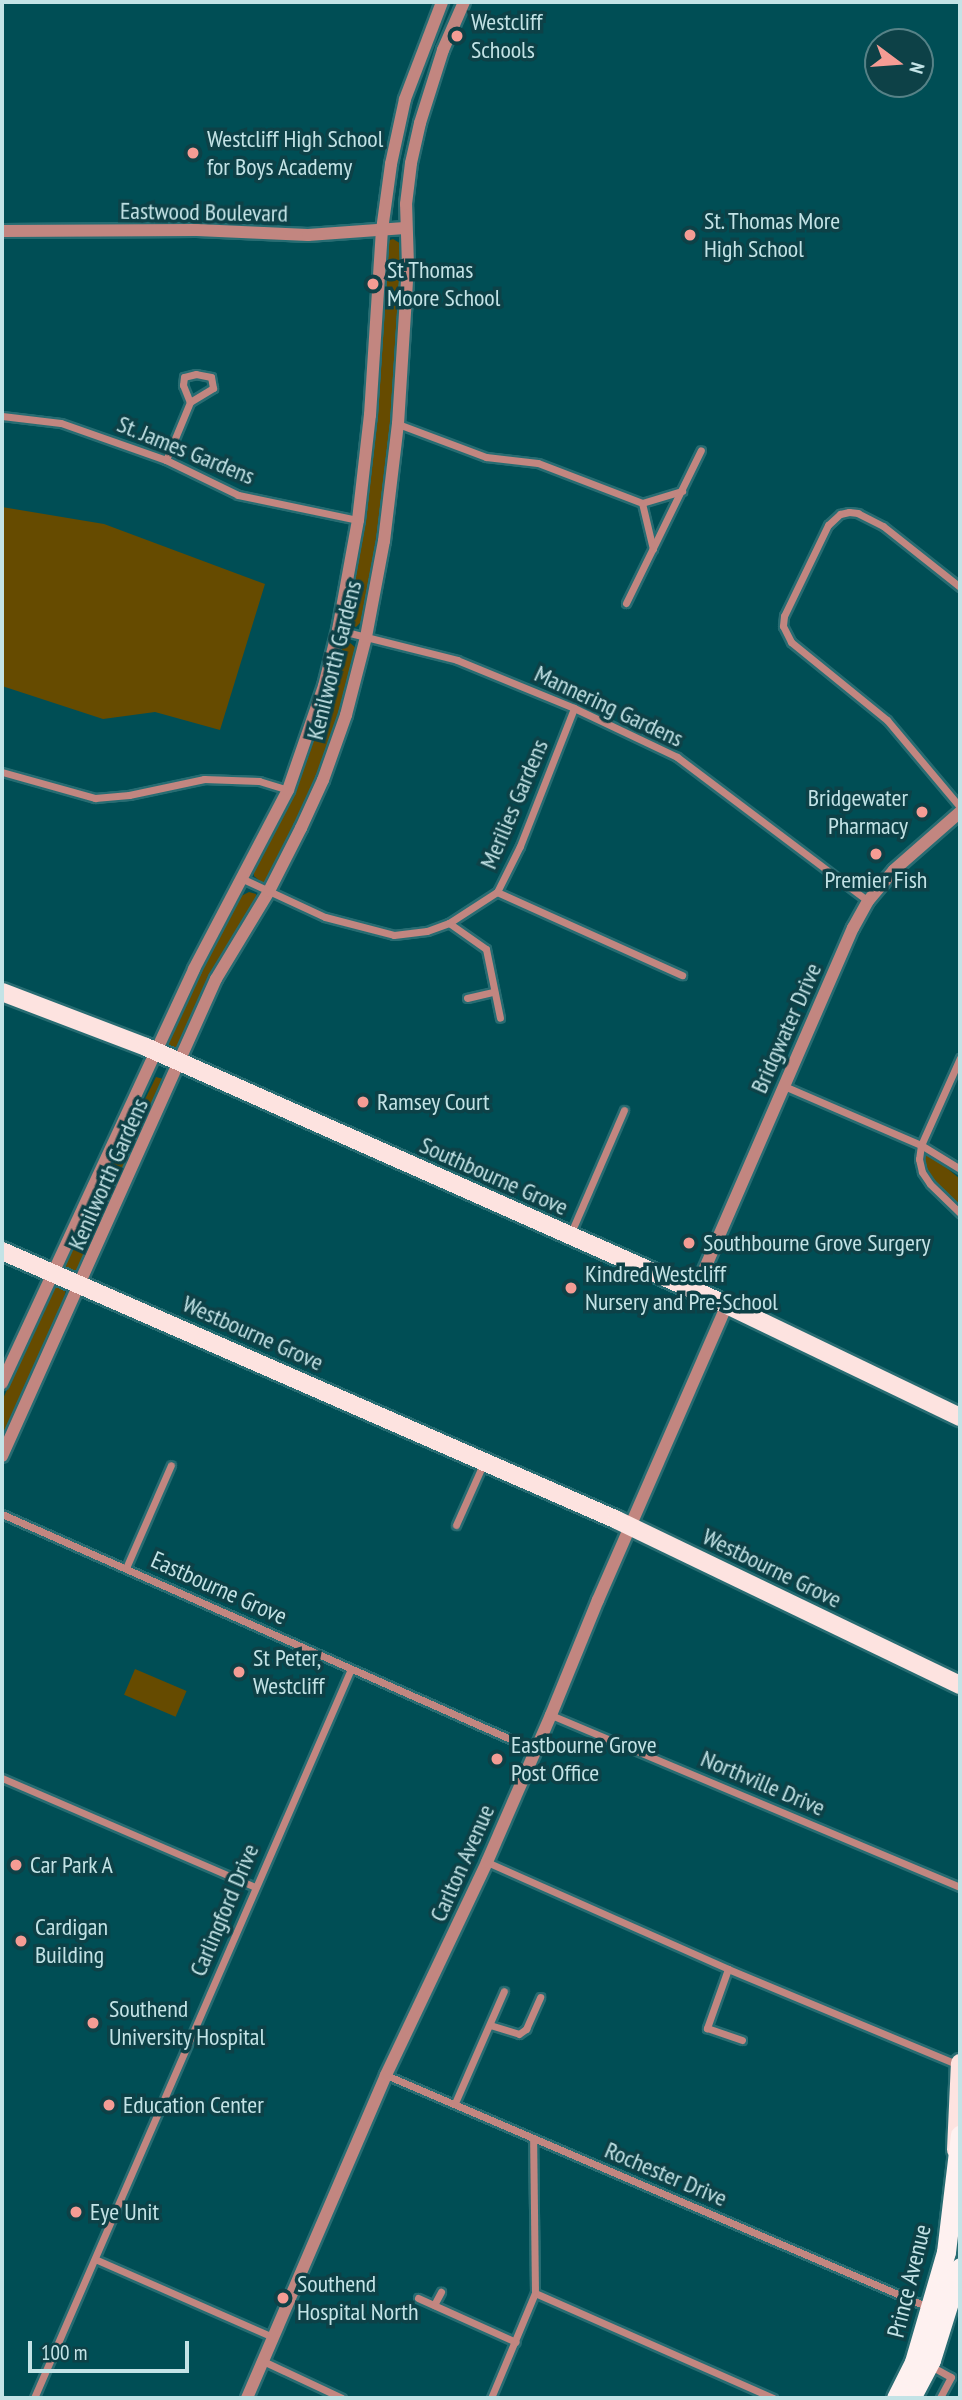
<!DOCTYPE html>
<style>
body{margin:0}
#map{position:relative;width:962px;height:2400px;overflow:hidden;background:#004e55;font-family:"PT Sans Narrow",sans-serif}
div>[style]{position:absolute}
.green>*{inset:0;background:#664b00;transform-origin:0 0}
.roads{filter:drop-shadow(2px 0 #276c72) drop-shadow(-2px 0 #276c72) drop-shadow(0 2px #276c72) drop-shadow(0 -2px #276c72)}
.minor>*{height:7px;margin:-3.5px;padding:0 3.5px;transform-origin:3.5px;border-radius:3.5px;background:#c28680}
.tertiary>*{height:12px;margin:-6px;padding:0 6px;transform-origin:6px;border-radius:6px;background:#c28680}
.primary>*{height:18px;margin:-9px;padding:0 9px;transform-origin:9px;border-radius:9px;background:#fde3e0}
.trunk>*{height:19px;margin:-9.5px;padding:0 9.5px;transform-origin:9.5px;border-radius:9.5px;background:#fef1f0}
.dots>*{width:19px;height:19px;translate:-50% -50%;box-sizing:border-box;border:4px solid #0d4147;border-radius:50%}
span{translate:-50% -50%;white-space:nowrap;text-align:center;line-height:1.15;-webkit-text-stroke:7px #0d4147;paint-order:stroke}
.poi-label{font-size:24px;color:#c3e3e6}
.left{translate:0 -50%;text-align:left}
.right{translate:-100% -50%;text-align:right}
.street-label{font-size:24px;color:#c3e3e6}
.frame{position:absolute;inset:0;border:4px solid #c3e3e6;pointer-events:none}
.north{position:absolute;left:864px;top:28px;width:70px;height:70px;box-sizing:border-box;background:#0d4147;border:2px solid #568287;border-radius:50%;rotate:106deg;font-size:19px;font-weight:700;line-height:28px;text-align:center;color:#c3e3e6}
.north::after{content:'';display:block;margin:auto;width:24px;height:32px;background:#f59c94;clip-path:polygon(50% 0,100% 100%,50% 72%,0 100%)}
.scale{position:absolute;left:28px;top:2341px;width:161px;height:32px;box-sizing:border-box;border:4px solid #c3e3e6;border-top:0;padding-left:9px;font-size:21px;line-height:24px;white-space:nowrap;color:#c3e3e6;-webkit-text-stroke:5px #0d4147;paint-order:stroke}
</style>
<div id="map">
<div class="green">
<div style="clip-path:polygon(393px 239px,403px 245px,390px 431px,380px 521px,363px 620px,356px 627px,347px 622px,346px 617px,385px 242px)"></div>
<div style="clip-path:polygon(2px 507px,104px 524px,265px 584px,220px 730px,155px 712px,103px 719px,2px 686px)"></div>
<div style="clip-path:polygon(348px 641px,357px 649px,325px 763px,269px 882px,262px 883px,254px 876px,254px 870px,309px 755px,341px 645px)"></div>
<div style="clip-path:polygon(249px 892px,256px 894px,257px 901px,179px 1053px,169px 1049px,168px 1045px,196px 980px,241px 896px)"></div>
<div style="clip-path:polygon(156px 1077px,167px 1080px,78px 1269px,69px 1273px,63px 1265px)"></div>
<div style="clip-path:polygon(930px 1154px,960px 1179px,960px 1209px,932px 1181px,923px 1166px,925px 1156px)"></div>
<div style="clip-path:polygon(60px 1285px,66px 1288px,64px 1300px,2px 1445px,2px 1401px,53px 1286px)"></div>
<div style="left:135px;top:1669px;width:56px;height:28px;rotate:23deg"></div>
</div>
<div class="roads">
<div class="minor">
<div style="left:2px;top:416px;width:59px;rotate:6.8deg"></div>
<div style="left:61px;top:423px;width:111px;rotate:19.4deg"></div>
<div style="left:166px;top:460px;width:80px;rotate:25.9deg"></div>
<div style="left:238px;top:495px;width:123px;rotate:11.8deg"></div>
<div style="left:398px;top:424px;width:94px;rotate:20.6deg"></div>
<div style="left:486px;top:457px;width:52px;rotate:6.6deg"></div>
<div style="left:538px;top:463px;width:111px;rotate:21deg"></div>
<div style="left:642px;top:503px;width:47px;rotate:76.6deg"></div>
<div style="left:166px;top:460px;width:63px;rotate:-67.5deg"></div>
<div style="left:190px;top:402px;width:27px;rotate:-31deg"></div>
<div style="left:213px;top:388px;width:11px;rotate:-100deg"></div>
<div style="left:211px;top:377px;width:15px;rotate:-169deg"></div>
<div style="left:196px;top:374px;width:12px;rotate:166deg"></div>
<div style="left:184px;top:377px;width:8px;rotate:97deg"></div>
<div style="left:183px;top:385px;width:18px;rotate:68deg"></div>
<div style="left:642px;top:503px;width:42px;rotate:-16.7deg"></div>
<div style="left:960px;top:587px;width:98px;rotate:-141.6deg"></div>
<div style="left:883px;top:526px;width:28px;rotate:-153deg"></div>
<div style="left:858px;top:513px;width:9px;rotate:-174deg"></div>
<div style="left:849px;top:512px;width:9px;rotate:167deg"></div>
<div style="left:840px;top:514px;width:16px;rotate:137deg"></div>
<div style="left:828px;top:525px;width:101px;rotate:115.8deg"></div>
<div style="left:784px;top:616px;width:10px;rotate:96deg"></div>
<div style="left:783px;top:626px;width:18px;rotate:63deg"></div>
<div style="left:791px;top:642px;width:124px;rotate:39.1deg"></div>
<div style="left:887px;top:720px;width:114px;rotate:50deg"></div>
<div style="left:626px;top:603px;width:170px;rotate:-63.9deg"></div>
<div style="left:338px;top:630px;width:123px;rotate:14.1deg"></div>
<div style="left:457px;top:660px;width:126px;rotate:22.3deg"></div>
<div style="left:574px;top:708px;width:114px;rotate:25.4deg"></div>
<div style="left:677px;top:757px;width:239px;rotate:37deg"></div>
<div style="left:2px;top:772px;width:97px;rotate:15.6deg"></div>
<div style="left:95px;top:798px;width:34px;rotate:-5deg"></div>
<div style="left:129px;top:795px;width:77px;rotate:-12deg"></div>
<div style="left:204px;top:779px;width:55px;rotate:2.1deg"></div>
<div style="left:259px;top:781px;width:30px;rotate:17deg"></div>
<div style="left:243px;top:879px;width:90px;rotate:24.9deg"></div>
<div style="left:325px;top:917px;width:71px;rotate:14.6deg"></div>
<div style="left:394px;top:935px;width:33px;rotate:-7deg"></div>
<div style="left:427px;top:931px;width:23px;rotate:-20deg"></div>
<div style="left:449px;top:923px;width:57px;rotate:-32.9deg"></div>
<div style="left:497px;top:892px;width:51px;rotate:-63.4deg"></div>
<div style="left:520px;top:846px;width:148px;rotate:-68.6deg"></div>
<div style="left:497px;top:892px;width:203px;rotate:24.2deg"></div>
<div style="left:449px;top:923px;width:45px;rotate:35.1deg"></div>
<div style="left:486px;top:949px;width:70px;rotate:78.5deg"></div>
<div style="left:467px;top:998px;width:28px;rotate:-13deg"></div>
<div style="left:960px;top:1058px;width:95px;rotate:114.1deg"></div>
<div style="left:921px;top:1145px;width:14px;rotate:98deg"></div>
<div style="left:919px;top:1159px;width:13px;rotate:77deg"></div>
<div style="left:922px;top:1172px;width:14px;rotate:56deg"></div>
<div style="left:930px;top:1184px;width:42px;rotate:44deg"></div>
<div style="left:784px;top:1086px;width:149px;rotate:23.3deg"></div>
<div style="left:921px;top:1145px;width:46px;rotate:31.6deg"></div>
<div style="left:570px;top:1235px;width:136px;rotate:-66.6deg"></div>
<div style="left:2px;top:1514px;width:583px;rotate:23.88deg"></div>
<div style="left:456px;top:1525px;width:69px;rotate:-66deg"></div>
<div style="left:126px;top:1568px;width:112px;rotate:-66.4deg"></div>
<div style="left:551px;top:1715px;width:444px;rotate:22.8deg"></div>
<div style="left:2px;top:1778px;width:275px;rotate:23.3deg"></div>
<div style="left:487px;top:1862px;width:264px;rotate:23.9deg"></div>
<div style="left:728px;top:1969px;width:250px;rotate:22.6deg"></div>
<div style="left:728px;top:1969px;width:63px;rotate:109.6deg"></div>
<div style="left:707px;top:2028px;width:37px;rotate:19deg"></div>
<div style="left:490px;top:2025px;width:30px;rotate:17deg"></div>
<div style="left:519px;top:2034px;width:9px;rotate:-36deg"></div>
<div style="left:526px;top:2029px;width:35px;rotate:-66deg"></div>
<div style="left:386px;top:2075px;width:590px;rotate:23.17deg"></div>
<div style="left:455px;top:2103px;width:122px;rotate:-66.4deg"></div>
<div style="left:95px;top:2259px;width:194px;rotate:23.7deg"></div>
<div style="left:535px;top:2293px;width:260px;rotate:23.8deg"></div>
<div style="left:418px;top:2298px;width:107px;rotate:24.2deg"></div>
<div style="left:434px;top:2305px;width:15px;rotate:-62deg"></div>
<div style="left:263px;top:2361px;width:87px;rotate:25.1deg"></div>
<div style="left:929px;top:2365px;width:25px;rotate:29deg"></div>
<div style="left:951px;top:2377px;width:24px;rotate:118deg"></div>
<div style="left:34px;top:2398px;width:795px;rotate:-66.5deg"></div>
<div style="left:491px;top:2398px;width:114px;rotate:-67.3deg"></div>
<div style="left:535px;top:2293px;width:155px;rotate:-90.7deg"></div>
</div>
<div class="tertiary">
<div style="left:2px;top:231px;width:195px;rotate:-0.3deg"></div>
<div style="left:197px;top:230px;width:111px;rotate:2.6deg"></div>
<div style="left:308px;top:235px;width:97px;rotate:-4.1deg"></div>
<div style="left:695px;top:1291px;width:396px;rotate:-66.5deg"></div>
<div style="left:853px;top:928px;width:31px;rotate:-61deg"></div>
<div style="left:868px;top:901px;width:40px;rotate:-50deg"></div>
<div style="left:894px;top:870px;width:88px;rotate:-41.3deg"></div>
<div style="left:2px;top:1383px;width:456px;rotate:-65.1deg"></div>
<div style="left:194px;top:969px;width:202px;rotate:-62.3deg"></div>
<div style="left:288px;top:790px;width:110px;rotate:-70.9deg"></div>
<div style="left:324px;top:686px;width:58px;rotate:-76deg"></div>
<div style="left:338px;top:630px;width:112px;rotate:-79.7deg"></div>
<div style="left:358px;top:520px;width:106px;rotate:-83.5deg"></div>
<div style="left:370px;top:415px;width:185px;rotate:-86.3deg"></div>
<div style="left:382px;top:230px;width:67px;rotate:-82.2deg"></div>
<div style="left:391px;top:164px;width:66px;rotate:-77.8deg"></div>
<div style="left:405px;top:99px;width:104px;rotate:-69.1deg"></div>
<div style="left:2px;top:1456px;width:523px;rotate:-65.84deg"></div>
<div style="left:216px;top:979px;width:103px;rotate:-58.9deg"></div>
<div style="left:269px;top:891px;width:71px;rotate:-63.1deg"></div>
<div style="left:301px;top:828px;width:53px;rotate:-65.4deg"></div>
<div style="left:323px;top:780px;width:69px;rotate:-70.5deg"></div>
<div style="left:346px;top:715px;width:81px;rotate:-75.6deg"></div>
<div style="left:366px;top:637px;width:98px;rotate:-79.4deg"></div>
<div style="left:384px;top:541px;width:118px;rotate:-83.2deg"></div>
<div style="left:398px;top:424px;width:158px;rotate:-86.4deg"></div>
<div style="left:408px;top:266px;width:62px;rotate:-91.8deg"></div>
<div style="left:406px;top:204px;width:41px;rotate:-83deg"></div>
<div style="left:411px;top:163px;width:41px;rotate:-77.3deg"></div>
<div style="left:420px;top:123px;width:77px;rotate:-72.5deg"></div>
<div style="left:443px;top:50px;width:52px;rotate:-66.4deg"></div>
<div style="left:247px;top:2398px;width:352px;rotate:-66.7deg"></div>
<div style="left:386px;top:2075px;width:236px;rotate:-64.6deg"></div>
<div style="left:487px;top:1862px;width:160px;rotate:-66.5deg"></div>
<div style="left:551px;top:1715px;width:124px;rotate:-67.8deg"></div>
<div style="left:598px;top:1600px;width:322px;rotate:-66.4deg"></div>
</div>
<div class="primary">
<div style="left:2px;top:992px;width:154px;rotate:20.9deg"></div>
<div style="left:146px;top:1047px;width:636px;rotate:23.94deg"></div>
<div style="left:727px;top:1305px;width:259px;rotate:25.7deg"></div>
<div style="left:2px;top:1251px;width:671px;rotate:23.62deg"></div>
<div style="left:617px;top:1520px;width:381px;rotate:25.7deg"></div>
<div style="left:956px;top:2150px;width:87px;rotate:-87.4deg"></div>
</div>
<div class="trunk">
<div style="left:896px;top:2398px;width:40px;rotate:-63.4deg"></div>
<div style="left:914px;top:2362px;width:115px;rotate:-73.8deg"></div>
<div style="left:946px;top:2252px;width:118px;rotate:-83.2deg"></div>
<div style="left:911px;top:2398px;width:43px;rotate:-62.2deg"></div>
<div style="left:931px;top:2360px;width:97px;rotate:-72.7deg"></div>
</div>
</div>
<div class="dots">
<div style="left:457px;top:36px;background:#f59c94"></div>
<div style="left:193px;top:153px;background:#f59c94"></div>
<div style="left:690px;top:235px;background:#f59c94"></div>
<div style="left:373px;top:284px;background:#f59c94"></div>
<div style="left:922px;top:812px;background:#f59c94"></div>
<div style="left:876px;top:854px;background:#f59c94"></div>
<div style="left:363px;top:1102px;background:#f59c94"></div>
<div style="left:689px;top:1243px;background:#f59c94"></div>
<div style="left:571px;top:1288px;background:#f59c94"></div>
<div style="left:239px;top:1672px;background:#f59c94"></div>
<div style="left:497px;top:1759px;background:#f59c94"></div>
<div style="left:16px;top:1865px;background:#f59c94"></div>
<div style="left:21px;top:1941px;background:#f59c94"></div>
<div style="left:93px;top:2023px;background:#f59c94"></div>
<div style="left:109px;top:2105px;background:#f59c94"></div>
<div style="left:76px;top:2212px;background:#f59c94"></div>
<div style="left:283px;top:2298px;background:#f59c94"></div>
</div>
<div class="poi-label">
<span class="left" style="left:471px;top:36px">Westcliff<br>Schools</span>
<span class="left" style="left:207px;top:153px">Westcliff High School<br>for Boys Academy</span>
<span class="left" style="left:704px;top:235px">St. Thomas More<br>High School</span>
<span class="left" style="left:387px;top:284px">St Thomas<br>Moore School</span>
<span class="right" style="left:908px;top:812px">Bridgewater<br>Pharmacy</span>
<span style="left:876px;top:880px">Premier Fish</span>
<span class="left" style="left:377px;top:1102px">Ramsey Court</span>
<span class="left" style="left:703px;top:1243px">Southbourne Grove Surgery</span>
<span class="left" style="left:585px;top:1288px">Kindred Westcliff<br>Nursery and Pre-School</span>
<span class="left" style="left:253px;top:1672px">St Peter,<br>Westcliff</span>
<span class="left" style="left:511px;top:1759px">Eastbourne Grove<br>Post Office</span>
<span class="left" style="left:30px;top:1865px">Car Park A</span>
<span class="left" style="left:35px;top:1941px">Cardigan<br>Building</span>
<span class="left" style="left:109px;top:2023px">Southend<br>University Hospital</span>
<span class="left" style="left:123px;top:2105px">Education Center</span>
<span class="left" style="left:90px;top:2212px">Eye Unit</span>
<span class="left" style="left:297px;top:2298px">Southend<br>Hospital North</span>
</div>
<div class="street-label">
<span style="left:204px;top:212px;rotate:1deg">Eastwood Boulevard</span>
<span style="left:186px;top:450px;rotate:22deg">St. James Gardens</span>
<span style="left:334px;top:660px;rotate:-76deg">Kenilworth Gardens</span>
<span style="left:609px;top:706px;rotate:25deg">Mannering Gardens</span>
<span style="left:514px;top:804px;rotate:-67deg">Merilies Gardens</span>
<span style="left:786px;top:1028px;rotate:-66deg">Bridgwater Drive</span>
<span style="left:108px;top:1174px;rotate:-66deg">Kenilworth Gardens</span>
<span style="left:494px;top:1176px;rotate:24deg">Southbourne Grove</span>
<span style="left:253px;top:1333px;rotate:24deg">Westbourne Grove</span>
<span style="left:772px;top:1568px;rotate:26deg">Westbourne Grove</span>
<span style="left:219px;top:1588px;rotate:24deg">Eastbourne Grove</span>
<span style="left:763px;top:1783px;rotate:23deg">Northville Drive</span>
<span style="left:462px;top:1863px;rotate:-66deg">Carlton Avenue</span>
<span style="left:224px;top:1910px;rotate:-67deg">Carlingford Drive</span>
<span style="left:666px;top:2174px;rotate:23deg">Rochester Drive</span>
<span style="left:909px;top:2281px;rotate:-76deg">Prince Avenue</span>
</div>
<div class="frame"></div>
<div class="north">N</div>
<div class="scale">100 m</div>
</div>
